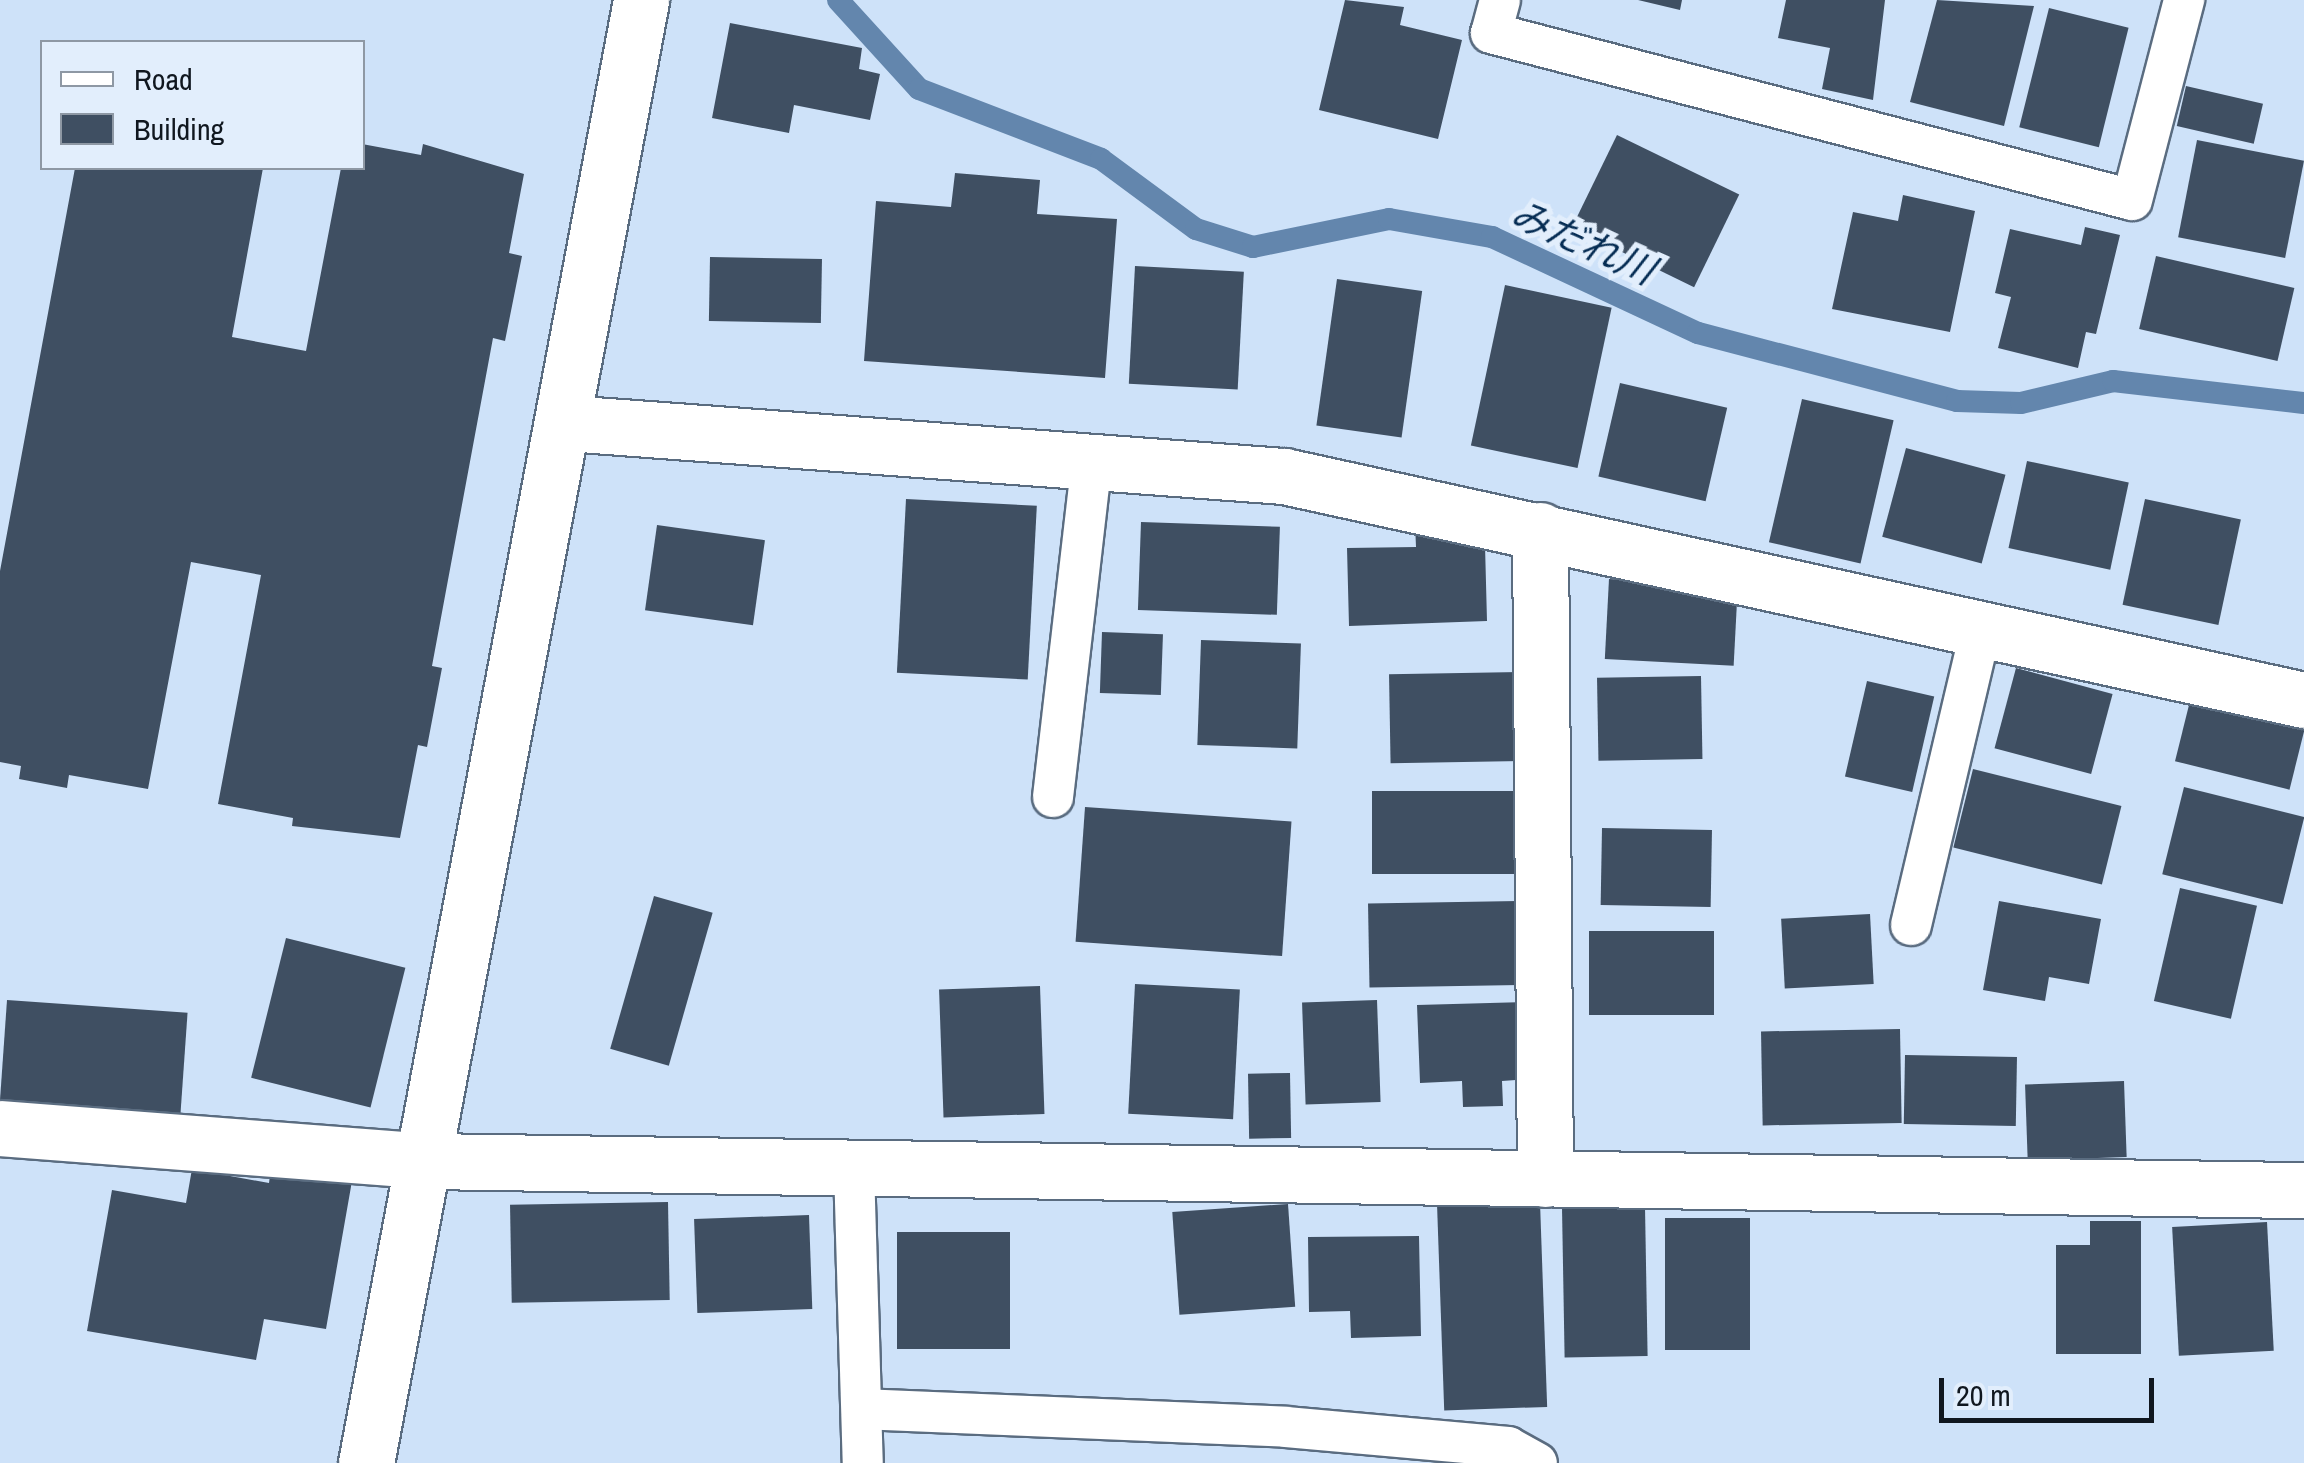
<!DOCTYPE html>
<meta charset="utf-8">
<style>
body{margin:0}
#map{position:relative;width:2304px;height:1463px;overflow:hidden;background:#cee2f9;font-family:"Archivo Narrow","Noto Sans JP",sans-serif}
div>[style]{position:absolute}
.stream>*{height:22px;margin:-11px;padding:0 11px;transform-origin:11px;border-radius:11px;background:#6386ad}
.building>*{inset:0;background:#3f4f62;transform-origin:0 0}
.roads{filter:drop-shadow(2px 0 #5a6c80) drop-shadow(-2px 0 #5a6c80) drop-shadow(0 2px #5a6c80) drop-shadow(0 -2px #5a6c80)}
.service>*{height:40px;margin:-20px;padding:0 20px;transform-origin:20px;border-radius:20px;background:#fff}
.minor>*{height:55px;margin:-27.5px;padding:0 27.5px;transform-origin:27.5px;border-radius:27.5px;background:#fff}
.tertiary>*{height:55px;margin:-27.5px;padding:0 27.5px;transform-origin:27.5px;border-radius:27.5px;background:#fff}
span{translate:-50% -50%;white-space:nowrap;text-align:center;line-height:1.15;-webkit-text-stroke:10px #e2eefc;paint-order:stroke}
.water-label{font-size:38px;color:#052c53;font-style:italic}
.legend{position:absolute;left:40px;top:40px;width:325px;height:130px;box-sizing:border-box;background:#e2eefc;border:2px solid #8e98a4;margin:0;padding:12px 18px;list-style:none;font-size:30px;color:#10171f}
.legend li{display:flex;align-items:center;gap:20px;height:50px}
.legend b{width:50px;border:2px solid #8e98a4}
.scale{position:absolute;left:1939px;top:1378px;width:215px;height:45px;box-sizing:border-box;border:5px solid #10171f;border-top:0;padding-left:12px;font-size:30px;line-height:35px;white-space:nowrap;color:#10171f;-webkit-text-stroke:8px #e2eefc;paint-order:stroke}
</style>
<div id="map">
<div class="stream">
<div style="left:838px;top:0;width:120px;rotate:47.7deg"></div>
<div style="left:919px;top:89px;width:195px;rotate:21deg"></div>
<div style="left:1101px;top:159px;width:118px;rotate:36.4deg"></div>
<div style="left:1196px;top:229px;width:60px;rotate:17.5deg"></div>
<div style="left:1253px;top:247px;width:139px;rotate:-11.6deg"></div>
<div style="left:1389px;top:219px;width:105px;rotate:9.9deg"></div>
<div style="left:1492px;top:237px;width:227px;rotate:25deg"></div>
<div style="left:1698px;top:333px;width:268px;rotate:14.7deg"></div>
<div style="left:1957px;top:401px;width:64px;rotate:1.8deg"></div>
<div style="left:2021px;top:403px;width:95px;rotate:-13.4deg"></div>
<div style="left:2113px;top:381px;width:192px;rotate:6.6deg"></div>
</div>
<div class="building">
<div style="clip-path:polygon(1345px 0,1404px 7px,1400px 25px,1462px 40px,1438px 139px,1319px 110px)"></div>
<div style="clip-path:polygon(1638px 0,1682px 0,1680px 10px)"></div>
<div style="clip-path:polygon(1786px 0,1885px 0,1873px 100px,1822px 89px,1830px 48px,1778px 38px)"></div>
<div style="clip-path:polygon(1937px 0,2034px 6px,2004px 126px,1910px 102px)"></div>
<div style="left:2049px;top:8px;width:82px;height:123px;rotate:14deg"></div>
<div style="clip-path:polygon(730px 23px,862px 48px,859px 69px,880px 74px,870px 120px,794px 105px,789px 133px,712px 118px)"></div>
<div style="left:2186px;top:86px;width:79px;height:41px;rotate:13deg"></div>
<div style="left:1617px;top:135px;width:136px;height:103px;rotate:26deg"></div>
<div style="left:2197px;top:140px;width:109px;height:99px;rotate:11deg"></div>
<div style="clip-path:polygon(362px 144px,421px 155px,423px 144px,524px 174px,509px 253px,522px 256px,505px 341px,493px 338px,432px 666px,442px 668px,427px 747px,418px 745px,400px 838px,292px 826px,293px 818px,218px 804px,261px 575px,191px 562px,148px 789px,69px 775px,67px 788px,19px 779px,21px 766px,0 762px,0 571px,75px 168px,263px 168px,232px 337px,306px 351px,341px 168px,362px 168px)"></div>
<div style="clip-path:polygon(955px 173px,1040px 180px,1037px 214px,1117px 219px,1105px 378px,864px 361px,876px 201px,951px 207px)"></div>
<div style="clip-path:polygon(1903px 195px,1975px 211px,1950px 332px,1832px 309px,1853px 212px,1898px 221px)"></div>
<div style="clip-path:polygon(2085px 227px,2120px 235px,2096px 334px,2086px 332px,2078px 368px,1998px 348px,2011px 297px,1995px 293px,2010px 229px,2081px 245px)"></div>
<div style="left:2156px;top:256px;width:142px;height:75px;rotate:13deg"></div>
<div style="left:710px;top:257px;width:112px;height:64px;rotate:1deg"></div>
<div style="left:1135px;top:266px;width:109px;height:118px;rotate:3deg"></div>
<div style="left:1337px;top:279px;width:86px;height:148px;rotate:8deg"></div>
<div style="left:1505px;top:285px;width:109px;height:164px;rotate:12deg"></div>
<div style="left:1620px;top:383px;width:110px;height:96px;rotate:13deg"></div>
<div style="left:1802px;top:399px;width:94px;height:147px;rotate:13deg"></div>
<div style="left:1906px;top:448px;width:103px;height:92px;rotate:15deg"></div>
<div style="left:2027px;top:461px;width:104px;height:89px;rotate:12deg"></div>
<div style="left:906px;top:499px;width:131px;height:174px;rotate:3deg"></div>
<div style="left:2145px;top:499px;width:98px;height:108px;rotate:12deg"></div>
<div style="left:1141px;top:522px;width:139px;height:88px;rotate:2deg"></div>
<div style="clip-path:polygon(1415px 523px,1485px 545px,1487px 621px,1349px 626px,1347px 548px,1416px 547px)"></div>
<div style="left:657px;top:525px;width:109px;height:86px;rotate:8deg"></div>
<div style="left:1609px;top:579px;width:129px;height:80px;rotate:3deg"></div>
<div style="left:1102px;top:632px;width:61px;height:61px;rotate:2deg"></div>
<div style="left:1201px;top:640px;width:100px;height:105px;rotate:2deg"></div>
<div style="left:2016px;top:668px;width:100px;height:83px;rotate:15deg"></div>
<div style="left:1520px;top:672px;width:89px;height:131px;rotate:89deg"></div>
<div style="left:1701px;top:676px;width:83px;height:104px;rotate:89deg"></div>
<div style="left:1867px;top:681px;width:69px;height:98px;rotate:13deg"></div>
<div style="left:2190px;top:701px;width:118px;height:62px;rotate:14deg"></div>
<div style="left:1973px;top:769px;width:153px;height:81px;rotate:14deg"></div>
<div style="left:2184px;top:787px;width:124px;height:90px;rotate:14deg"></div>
<div style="left:1372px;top:791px;width:148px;height:83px"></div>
<div style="left:1085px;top:807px;width:207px;height:135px;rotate:4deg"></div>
<div style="left:1602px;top:828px;width:110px;height:77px;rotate:1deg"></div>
<div style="left:2180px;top:888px;width:79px;height:116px;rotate:13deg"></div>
<div style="left:654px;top:896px;width:61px;height:159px;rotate:16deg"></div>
<div style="left:1518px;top:901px;width:84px;height:150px;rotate:89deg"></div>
<div style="clip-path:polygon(1999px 901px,2101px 919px,2089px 984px,2049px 977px,2045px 1001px,1983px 990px)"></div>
<div style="left:1870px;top:914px;width:70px;height:89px;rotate:87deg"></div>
<div style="left:1589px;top:931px;width:125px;height:84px"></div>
<div style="left:286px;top:938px;width:123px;height:144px;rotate:14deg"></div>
<div style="left:1135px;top:984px;width:105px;height:130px;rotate:3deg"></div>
<div style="left:1040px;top:986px;width:128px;height:101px;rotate:88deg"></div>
<div style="left:7px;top:1000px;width:181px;height:109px;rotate:4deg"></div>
<div style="left:1377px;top:1000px;width:102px;height:75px;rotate:88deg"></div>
<div style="clip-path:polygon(1528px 1002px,1530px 1079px,1502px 1081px,1503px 1106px,1463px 1107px,1462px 1081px,1420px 1083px,1417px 1005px)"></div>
<div style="left:1900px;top:1029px;width:94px;height:139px;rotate:89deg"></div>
<div style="left:1905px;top:1055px;width:112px;height:69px;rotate:1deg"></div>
<div style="left:1290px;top:1073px;width:65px;height:42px;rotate:89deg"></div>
<div style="left:2124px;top:1081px;width:76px;height:99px;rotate:88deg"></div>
<div style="clip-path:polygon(271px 1167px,352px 1181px,326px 1329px,264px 1319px,256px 1360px,87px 1331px,112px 1190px,186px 1203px,192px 1169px,269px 1183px)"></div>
<div style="left:668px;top:1202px;width:98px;height:158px;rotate:89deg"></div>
<div style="left:1540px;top:1202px;width:205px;height:103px;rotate:88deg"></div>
<div style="left:1288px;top:1204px;width:103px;height:116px;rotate:86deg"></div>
<div style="left:1645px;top:1207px;width:149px;height:83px;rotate:89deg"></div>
<div style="left:809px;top:1215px;width:94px;height:115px;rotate:88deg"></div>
<div style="left:1665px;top:1218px;width:85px;height:132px"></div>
<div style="clip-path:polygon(2090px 1221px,2141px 1221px,2141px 1354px,2056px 1354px,2056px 1245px,2090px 1245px)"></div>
<div style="left:2267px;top:1222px;width:129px;height:95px;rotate:87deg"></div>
<div style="left:1010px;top:1232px;width:117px;height:113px;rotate:90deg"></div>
<div style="clip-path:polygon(1419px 1236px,1421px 1336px,1351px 1338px,1350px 1311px,1309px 1312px,1308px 1237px)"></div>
</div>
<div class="roads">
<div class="service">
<div style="left:1500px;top:0;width:34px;rotate:105deg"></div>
<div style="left:1491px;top:33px;width:662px;rotate:14.6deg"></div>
<div style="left:2132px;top:200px;width:207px;rotate:-75.4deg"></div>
<div style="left:1053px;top:797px;width:331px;rotate:-83.4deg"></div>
<div style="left:1911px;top:925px;width:304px;rotate:-76.7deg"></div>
<div style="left:854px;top:1168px;width:295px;rotate:88.3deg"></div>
<div style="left:862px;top:1409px;width:424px;rotate:2.4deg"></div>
<div style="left:1286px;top:1427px;width:223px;rotate:5.1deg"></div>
<div style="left:1508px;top:1447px;width:33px;rotate:29deg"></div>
</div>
<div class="minor">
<div style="left:567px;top:423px;width:719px;rotate:4.23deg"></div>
<div style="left:1284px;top:476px;width:1044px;rotate:12.39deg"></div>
<div style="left:1540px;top:530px;width:649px;rotate:89.56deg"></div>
<div style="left:0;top:1128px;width:428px;rotate:4.4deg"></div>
<div style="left:427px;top:1161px;width:1877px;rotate:0.89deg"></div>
</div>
<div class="tertiary">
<div style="left:366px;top:1463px;width:1489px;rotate:-79.35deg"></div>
</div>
</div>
<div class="water-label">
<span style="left:1583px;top:242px;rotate:24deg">みだれ川</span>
</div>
<ul class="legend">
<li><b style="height:12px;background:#fff"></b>Road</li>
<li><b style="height:28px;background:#3f4f62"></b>Building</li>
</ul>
<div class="scale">20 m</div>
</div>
